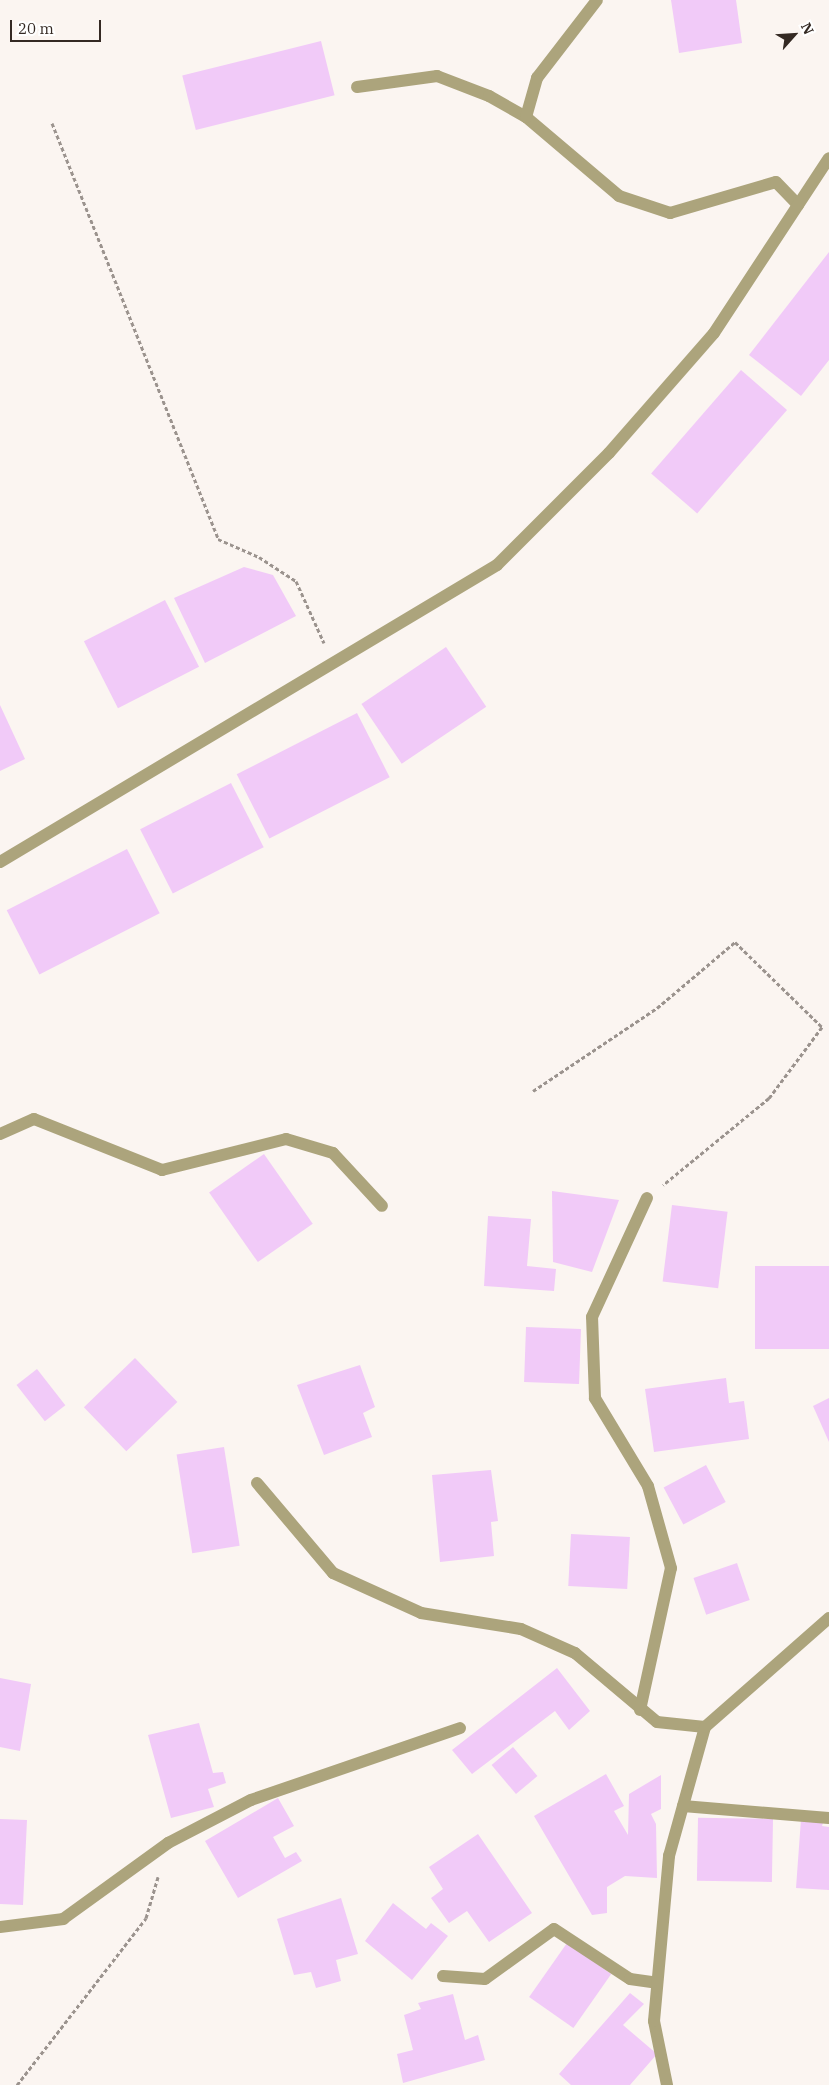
<!DOCTYPE html>
<style>
body{margin:0}
#map{position:relative;width:829px;height:2085px;overflow:hidden;background:#fbf5f1;font-family:"IBM Plex Serif",serif}
div>[style]{position:absolute}
.building>*{inset:0;background:#f1caf8;transform-origin:0 0}
.path>*{height:3px;margin-top:-1.5px;transform-origin:0;background:repeating-linear-gradient(90deg,#9b938e 0 4px,transparent 0 6.5px)}
.minor>*{height:12px;margin:-6px;padding:0 6px;transform-origin:6px;border-radius:6px;background:#aca47c}
span{translate:-50% -50%;white-space:nowrap;text-align:center;line-height:1.15;-webkit-text-stroke:5px #fff;paint-order:stroke}
.north{position:absolute;left:769px;top:10px;width:50px;height:50px;-webkit-text-stroke:4px #fff;paint-order:stroke;rotate:64deg;font-size:14px;font-weight:700;line-height:20px;text-align:center;color:#342923}
.north::after{content:'';display:block;margin:auto;width:18px;height:22px;background:#342923;clip-path:polygon(50% 0,100% 100%,50% 72%,0 100%)}
.scale{position:absolute;left:10px;top:20px;width:91px;height:22px;box-sizing:border-box;border:2px solid #342923;border-top:0;padding-left:6px;font-size:15px;line-height:18px;white-space:nowrap;color:#342923;-webkit-text-stroke:4px #fff;paint-order:stroke}
</style>
<div id="map">
<div class="building">
<div style="clip-path:polygon(671px 0,736px 0,742px 43px,679px 53px)"></div>
<div style="left:321px;top:41px;width:56px;height:143px;rotate:76deg"></div>
<div style="clip-path:polygon(829px 252px,829px 360px,801px 396px,749px 355px)"></div>
<div style="left:741px;top:370px;width:61px;height:137px;rotate:41deg"></div>
<div style="clip-path:polygon(244px 567px,273px 575px,296px 616px,205px 663px,174px 598px)"></div>
<div style="left:165px;top:600px;width:75px;height:91px;rotate:63deg"></div>
<div style="left:446px;top:647px;width:72px;height:102px;rotate:56deg"></div>
<div style="clip-path:polygon(0 705px,25px 759px,0 771px)"></div>
<div style="left:357px;top:713px;width:72px;height:135px;rotate:63deg"></div>
<div style="left:231px;top:783px;width:72px;height:102px;rotate:63deg"></div>
<div style="left:127px;top:849px;width:72px;height:135px;rotate:63deg"></div>
<div style="left:264px;top:1154px;width:85px;height:67px;rotate:55deg"></div>
<div style="clip-path:polygon(552px 1191px,619px 1200px,592px 1272px,553px 1262px)"></div>
<div style="left:672px;top:1205px;width:56px;height:77px;rotate:7deg"></div>
<div style="clip-path:polygon(488px 1216px,531px 1219px,527px 1266px,556px 1269px,554px 1291px,484px 1286px)"></div>
<div style="left:755px;top:1266px;width:74px;height:83px"></div>
<div style="left:526px;top:1327px;width:55px;height:55px;rotate:2deg"></div>
<div style="left:135px;top:1358px;width:61px;height:71px;rotate:46deg"></div>
<div style="clip-path:polygon(360px 1365px,375px 1407px,363px 1413px,372px 1437px,324px 1455px,297px 1385px)"></div>
<div style="left:37px;top:1369px;width:46px;height:26px;rotate:52deg"></div>
<div style="clip-path:polygon(726px 1378px,729px 1403px,744px 1401px,749px 1439px,654px 1452px,645px 1389px)"></div>
<div style="clip-path:polygon(829px 1398px,829px 1442px,813px 1406px)"></div>
<div style="left:224px;top:1447px;width:100px;height:48px;rotate:81deg"></div>
<div style="left:706px;top:1465px;width:42px;height:48px;rotate:62deg"></div>
<div style="clip-path:polygon(491px 1470px,498px 1521px,491px 1522px,494px 1556px,440px 1562px,432px 1475px)"></div>
<div style="left:571px;top:1534px;width:59px;height:52px;rotate:3deg"></div>
<div style="left:737px;top:1563px;width:39px;height:46px;rotate:71deg"></div>
<div style="clip-path:polygon(557px 1668px,590px 1711px,569px 1730px,555px 1711px,472px 1774px,452px 1750px)"></div>
<div style="clip-path:polygon(0 1678px,31px 1684px,20px 1751px,0 1747px)"></div>
<div style="clip-path:polygon(199px 1723px,213px 1773px,223px 1772px,226px 1783px,208px 1789px,214px 1807px,171px 1818px,148px 1735px)"></div>
<div style="left:513px;top:1747px;width:38px;height:28px;rotate:50deg"></div>
<div style="clip-path:polygon(606px 1774px,624px 1806px,614px 1811px,628px 1835px,629px 1794px,661px 1775px,661px 1809px,651px 1814px,656px 1824px,657px 1878px,625px 1876px,607px 1887px,607px 1913px,592px 1915px,534px 1816px)"></div>
<div style="clip-path:polygon(278px 1798px,294px 1826px,273px 1837px,285px 1858px,296px 1852px,302px 1861px,238px 1898px,205px 1841px)"></div>
<div style="clip-path:polygon(0 1819px,27px 1820px,23px 1905px,0 1904px)"></div>
<div style="left:773px;top:1819px;width:63px;height:75px;rotate:91deg"></div>
<div style="clip-path:polygon(801px 1819px,824px 1820px,822px 1826px,829px 1827px,829px 1890px,796px 1888px)"></div>
<div style="clip-path:polygon(478px 1834px,532px 1913px,489px 1942px,467px 1911px,449px 1923px,431px 1898px,443px 1889px,429px 1867px)"></div>
<div style="clip-path:polygon(341px 1898px,358px 1954px,336px 1960px,341px 1981px,316px 1988px,311px 1972px,294px 1975px,277px 1919px)"></div>
<div style="clip-path:polygon(393px 1903px,426px 1929px,431px 1923px,448px 1936px,412px 1980px,365px 1941px)"></div>
<div style="left:567px;top:1943px;width:54px;height:66px;rotate:35deg"></div>
<div style="clip-path:polygon(630px 1993px,644px 2004px,623px 2025px,657px 2054px,630px 2085px,571px 2085px,559px 2074px)"></div>
<div style="clip-path:polygon(453px 1994px,465px 2040px,478px 2035px,485px 2060px,403px 2083px,397px 2054px,413px 2050px,404px 2015px,421px 2009px,418px 2003px)"></div>
</div>
<div class="path">
<div style="left:52px;top:123px;width:448px;rotate:68.2deg"></div>
<div style="left:218px;top:539px;width:45px;rotate:23.7deg"></div>
<div style="left:259px;top:557px;width:44px;rotate:33deg"></div>
<div style="left:296px;top:581px;width:68px;rotate:65.7deg"></div>
<div style="left:533px;top:1091px;width:149px;rotate:-33.8deg"></div>
<div style="left:657px;top:1008px;width:102px;rotate:-40.2deg"></div>
<div style="left:735px;top:942px;width:122px;rotate:44.3deg"></div>
<div style="left:822px;top:1027px;width:89px;rotate:126.7deg"></div>
<div style="left:769px;top:1098px;width:137px;rotate:140.6deg"></div>
<div style="left:17px;top:2085px;width:211px;rotate:-52.3deg"></div>
<div style="left:146px;top:1918px;width:43px;rotate:-73.7deg"></div>
</div>
<div class="minor">
<div style="left:357px;top:87px;width:81px;rotate:-7.8deg"></div>
<div style="left:437px;top:76px;width:56px;rotate:21deg"></div>
<div style="left:489px;top:96px;width:43px;rotate:29.6deg"></div>
<div style="left:526px;top:117px;width:122px;rotate:40.3deg"></div>
<div style="left:619px;top:196px;width:54px;rotate:18.4deg"></div>
<div style="left:670px;top:213px;width:110px;rotate:-16.3deg"></div>
<div style="left:776px;top:182px;width:32px;rotate:46deg"></div>
<div style="left:526px;top:117px;width:41px;rotate:-74.2deg"></div>
<div style="left:537px;top:78px;width:98px;rotate:-52.4deg"></div>
<div style="left:0;top:862px;width:579px;rotate:-30.86deg"></div>
<div style="left:497px;top:565px;width:158px;rotate:-45deg"></div>
<div style="left:609px;top:453px;width:159px;rotate:-48.8deg"></div>
<div style="left:714px;top:333px;width:209px;rotate:-56.7deg"></div>
<div style="left:0;top:1134px;width:37px;rotate:-24deg"></div>
<div style="left:34px;top:1119px;width:138px;rotate:21.7deg"></div>
<div style="left:162px;top:1170px;width:128px;rotate:-14deg"></div>
<div style="left:286px;top:1139px;width:49px;rotate:16.6deg"></div>
<div style="left:333px;top:1153px;width:72px;rotate:47.2deg"></div>
<div style="left:257px;top:1483px;width:118px;rotate:49.8deg"></div>
<div style="left:333px;top:1573px;width:97px;rotate:24.4deg"></div>
<div style="left:421px;top:1613px;width:101px;rotate:9.1deg"></div>
<div style="left:521px;top:1629px;width:59px;rotate:24deg"></div>
<div style="left:575px;top:1653px;width:107px;rotate:40.1deg"></div>
<div style="left:657px;top:1722px;width:48px;rotate:5.9deg"></div>
<div style="left:640px;top:1710px;width:145px;rotate:-77.7deg"></div>
<div style="left:671px;top:1568px;width:85px;rotate:-105.7deg"></div>
<div style="left:648px;top:1486px;width:103px;rotate:-121.1deg"></div>
<div style="left:595px;top:1398px;width:81px;rotate:-92.1deg"></div>
<div style="left:592px;top:1317px;width:131px;rotate:-65.2deg"></div>
<div style="left:683px;top:1806px;width:146px;rotate:4.7deg"></div>
<div style="left:0;top:1927px;width:64px;rotate:-7.2deg"></div>
<div style="left:63px;top:1919px;width:130px;rotate:-35.9deg"></div>
<div style="left:168px;top:1843px;width:93px;rotate:-27.4deg"></div>
<div style="left:251px;top:1800px;width:221px;rotate:-19deg"></div>
<div style="left:443px;top:1976px;width:42px;rotate:4.1deg"></div>
<div style="left:485px;top:1979px;width:85px;rotate:-35.9deg"></div>
<div style="left:554px;top:1929px;width:91px;rotate:33.3deg"></div>
<div style="left:630px;top:1979px;width:27px;rotate:8deg"></div>
<div style="left:667px;top:2085px;width:65px;rotate:-101.5deg"></div>
<div style="left:654px;top:2021px;width:166px;rotate:-84.8deg"></div>
<div style="left:669px;top:1856px;width:134px;rotate:-74.4deg"></div>
<div style="left:705px;top:1727px;width:165px;rotate:-41.3deg"></div>
</div>
<div class="north">N</div>
<div class="scale">20 m</div>
</div>
